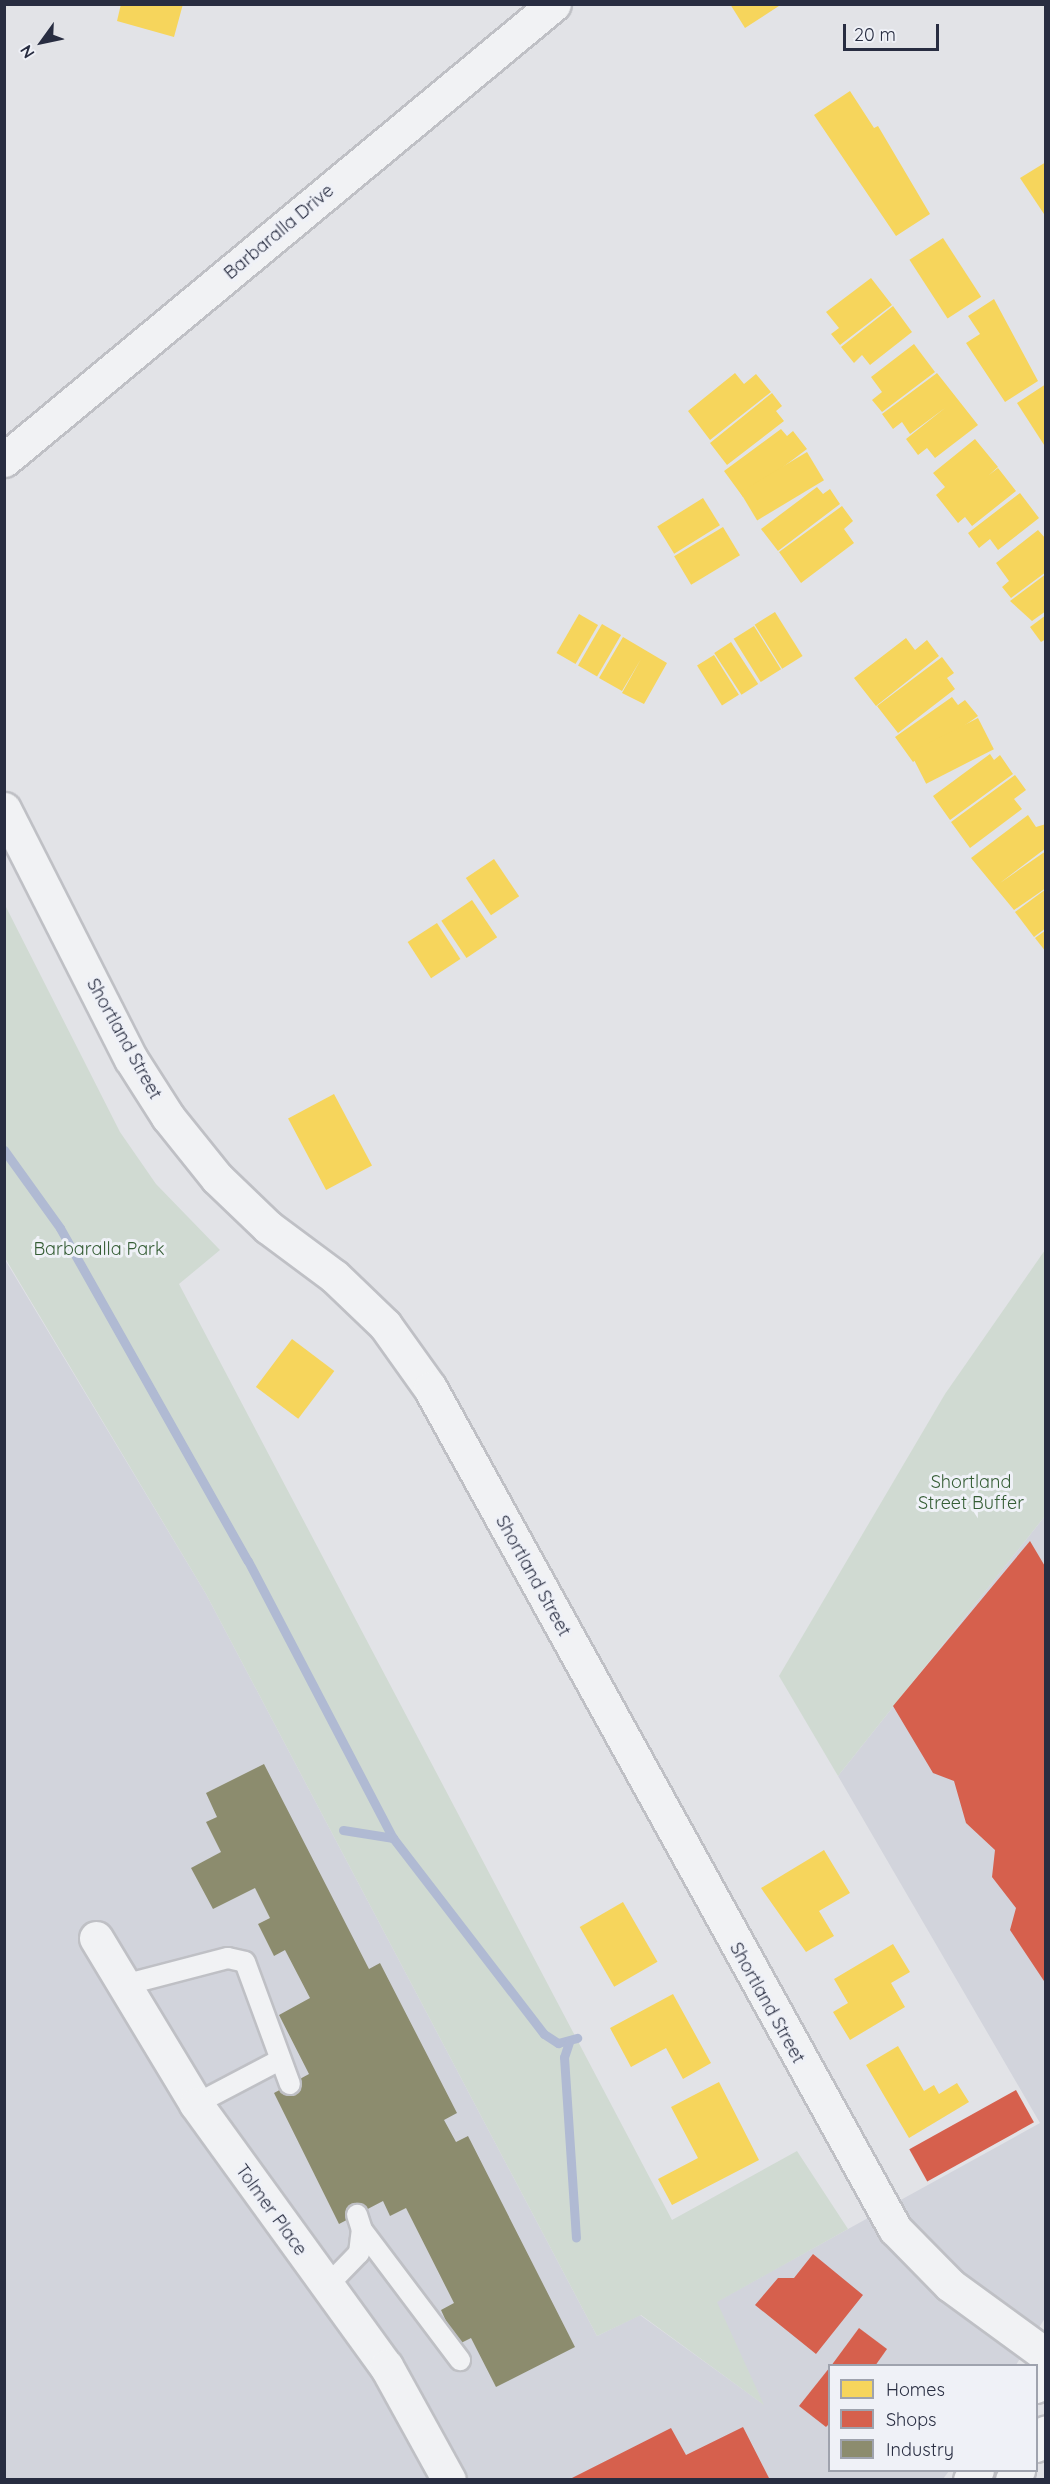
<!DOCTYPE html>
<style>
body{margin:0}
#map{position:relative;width:1050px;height:2484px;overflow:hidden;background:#e2e3e7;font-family:Quicksand,sans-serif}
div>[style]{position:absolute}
.built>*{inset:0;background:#d2d4dc}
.green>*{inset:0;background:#d0dad2}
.homes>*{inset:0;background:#f6d55c;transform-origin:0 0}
.shops>*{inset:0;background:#d6604d;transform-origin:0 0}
.industry>*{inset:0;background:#8c8c6e}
.stream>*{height:9px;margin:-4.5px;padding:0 4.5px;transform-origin:4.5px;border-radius:4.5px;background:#b0bad3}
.roads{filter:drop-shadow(2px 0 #bfc0c5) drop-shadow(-2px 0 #bfc0c5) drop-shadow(0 2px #bfc0c5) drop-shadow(0 -2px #bfc0c5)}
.service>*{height:20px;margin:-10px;padding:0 10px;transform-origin:10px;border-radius:10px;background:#f1f2f4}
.minor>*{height:33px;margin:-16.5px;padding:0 16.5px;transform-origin:16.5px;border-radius:16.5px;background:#f1f2f4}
.tertiary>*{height:33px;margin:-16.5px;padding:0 16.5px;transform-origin:16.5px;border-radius:16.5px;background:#f1f2f4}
span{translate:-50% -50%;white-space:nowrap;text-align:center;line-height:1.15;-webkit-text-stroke:6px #eff1f7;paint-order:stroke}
.street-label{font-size:18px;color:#282d41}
.park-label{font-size:18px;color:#355d35}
.frame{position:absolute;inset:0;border:6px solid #282d41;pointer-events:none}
.legend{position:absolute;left:828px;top:2364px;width:210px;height:108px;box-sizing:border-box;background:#eff1f7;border:2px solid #9fa3ae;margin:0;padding:8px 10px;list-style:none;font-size:18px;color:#282d41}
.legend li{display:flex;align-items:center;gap:12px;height:30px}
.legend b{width:30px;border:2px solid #9fa3ae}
.north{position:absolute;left:12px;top:12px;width:60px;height:60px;-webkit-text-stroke:4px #eff1f7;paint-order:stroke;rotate:237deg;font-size:16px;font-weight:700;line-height:24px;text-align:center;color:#282d41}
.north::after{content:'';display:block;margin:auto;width:21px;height:27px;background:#282d41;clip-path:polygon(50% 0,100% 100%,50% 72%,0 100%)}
.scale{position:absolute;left:843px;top:24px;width:96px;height:27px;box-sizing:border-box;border:3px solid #282d41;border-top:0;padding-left:8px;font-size:18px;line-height:21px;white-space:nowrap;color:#282d41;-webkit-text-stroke:4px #eff1f7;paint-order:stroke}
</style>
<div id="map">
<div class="built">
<div style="clip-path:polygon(4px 1258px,206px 1594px,597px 2336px,640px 2315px,763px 2404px,716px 2302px,1040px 2123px,838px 1776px,1045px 1516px,1045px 2318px,1016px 2365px,830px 2366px,830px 2470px,949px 2471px,943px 2479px,5px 2479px)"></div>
</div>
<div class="green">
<div style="clip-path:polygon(5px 905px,120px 1132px,156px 1184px,220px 1250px,179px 1284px,672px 2220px,797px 2151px,848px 2229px,717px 2302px,764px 2405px,641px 2315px,597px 2336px,206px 1594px,5px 1258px)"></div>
<div style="clip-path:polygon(1045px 1250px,1045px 1516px,838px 1776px,779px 1676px,945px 1394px)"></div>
</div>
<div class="homes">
<div style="clip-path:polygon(121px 4px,183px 4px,174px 37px,117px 21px)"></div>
<div style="clip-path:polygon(730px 4px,782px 4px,745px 28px)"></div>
<div style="clip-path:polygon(850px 91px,874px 128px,878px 126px,930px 214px,896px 236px,814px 115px)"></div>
<div style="clip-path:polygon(1046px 162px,1046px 217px,1020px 178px)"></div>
<div style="left:943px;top:238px;width:70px;height:40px;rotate:57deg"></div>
<div style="clip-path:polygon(871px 278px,892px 305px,840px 345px,831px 334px,839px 328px,826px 312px)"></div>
<div style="clip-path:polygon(994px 299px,1038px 381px,1005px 402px,966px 343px,980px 334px,968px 316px)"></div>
<div style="clip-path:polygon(893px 306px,912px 332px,870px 365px,862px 355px,854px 363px,841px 347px)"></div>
<div style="clip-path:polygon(914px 344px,935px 372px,882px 412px,872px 400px,882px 392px,871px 377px)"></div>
<div style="clip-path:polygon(735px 373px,744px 384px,756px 374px,771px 392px,710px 440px,688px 411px)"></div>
<div style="clip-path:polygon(937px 373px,978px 425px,935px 458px,927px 448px,918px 455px,906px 439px,945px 408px,910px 434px,902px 422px,893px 429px,882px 414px)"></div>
<div style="clip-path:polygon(1046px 384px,1046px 448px,1017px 403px)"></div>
<div style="clip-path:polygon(772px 393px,782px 406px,776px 411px,784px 421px,727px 465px,710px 443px)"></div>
<div style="clip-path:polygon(781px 429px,787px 436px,793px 431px,807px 449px,743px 497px,724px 471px)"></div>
<div style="clip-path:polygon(975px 439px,998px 467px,989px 475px,998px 468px,1016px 491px,972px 526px,965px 517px,958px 523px,936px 495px,945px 487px,933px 473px)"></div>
<div style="left:807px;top:452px;width:33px;height:78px;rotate:59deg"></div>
<div style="clip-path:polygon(817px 487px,823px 494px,830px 489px,840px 504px,778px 551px,761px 529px)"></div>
<div style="clip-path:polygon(1020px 493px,1039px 518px,998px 550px,990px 539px,979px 548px,968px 533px)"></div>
<div style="left:703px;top:498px;width:32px;height:54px;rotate:58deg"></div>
<div style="clip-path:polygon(842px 506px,853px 521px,844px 529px,854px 543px,801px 583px,779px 552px)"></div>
<div style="left:723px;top:527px;width:33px;height:57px;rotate:59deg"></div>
<div style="clip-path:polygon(1038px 530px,1046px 539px,1046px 572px,1011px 598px,1002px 587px,1009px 581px,996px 563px)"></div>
<div style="clip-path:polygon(1046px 574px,1046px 611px,1032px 621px,1010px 601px)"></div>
<div style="left:775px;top:612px;width:52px;height:24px;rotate:58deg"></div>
<div style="left:579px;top:614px;width:22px;height:45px;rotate:30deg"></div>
<div style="clip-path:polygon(1046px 615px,1046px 639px,1041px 642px,1030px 627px)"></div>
<div style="left:602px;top:624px;width:22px;height:48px;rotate:30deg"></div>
<div style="left:754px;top:626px;width:51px;height:24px;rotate:58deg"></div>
<div style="clip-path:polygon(623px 637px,667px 663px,644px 704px,622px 693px,641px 659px,622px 691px,599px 678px)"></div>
<div style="clip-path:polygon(906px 638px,915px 650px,927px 640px,939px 656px,876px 706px,854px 678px)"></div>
<div style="left:731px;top:642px;width:50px;height:20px;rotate:57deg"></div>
<div style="left:714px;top:655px;width:47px;height:20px;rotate:58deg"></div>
<div style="clip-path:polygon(942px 657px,954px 673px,947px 678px,955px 689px,898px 733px,877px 706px)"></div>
<div style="clip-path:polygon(952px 697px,958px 705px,965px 700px,978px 716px,913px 762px,895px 737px)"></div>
<div style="left:978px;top:718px;width:35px;height:76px;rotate:63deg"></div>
<div style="clip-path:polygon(990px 754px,994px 760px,1000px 755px,1013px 774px,950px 820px,933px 796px)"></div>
<div style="clip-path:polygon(1015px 775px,1026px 790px,1014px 799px,1022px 809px,970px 848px,951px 822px)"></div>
<div style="clip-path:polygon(1028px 815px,1036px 827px,1046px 824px,1046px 848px,1000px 883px,1046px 851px,1046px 888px,1014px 910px,971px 858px)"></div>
<div style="left:494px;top:859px;width:45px;height:34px;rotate:56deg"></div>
<div style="clip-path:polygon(1046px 889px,1046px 928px,1034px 937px,1015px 912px)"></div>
<div style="left:472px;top:900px;width:45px;height:37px;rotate:56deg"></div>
<div style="left:437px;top:923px;width:43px;height:35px;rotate:57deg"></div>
<div style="clip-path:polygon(1046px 930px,1046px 952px,1035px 938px)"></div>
<div style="left:334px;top:1094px;width:81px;height:52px;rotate:62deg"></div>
<div style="left:292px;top:1339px;width:53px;height:60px;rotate:37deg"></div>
<div style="clip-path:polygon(824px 1850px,850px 1893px,819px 1911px,834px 1936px,806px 1952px,761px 1888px)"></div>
<div style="left:623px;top:1902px;width:69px;height:50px;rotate:60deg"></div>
<div style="clip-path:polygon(893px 1944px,910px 1972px,891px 1983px,905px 2007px,850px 2040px,833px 2012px,848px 2003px,834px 1979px)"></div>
<div style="clip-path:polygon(673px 1994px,711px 2063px,683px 2079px,666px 2048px,631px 2067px,610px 2028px)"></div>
<div style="clip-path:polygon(898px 2046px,924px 2091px,934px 2085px,939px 2094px,957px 2083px,969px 2102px,909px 2138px,866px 2065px)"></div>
<div style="clip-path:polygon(719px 2082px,759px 2160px,672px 2205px,658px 2179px,698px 2158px,671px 2107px)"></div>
</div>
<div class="shops">
<div style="clip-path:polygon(1030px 1541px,1046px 1568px,1046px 1984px,1010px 1930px,1016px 1908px,992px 1877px,995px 1850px,966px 1823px,954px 1781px,933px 1773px,893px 1706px)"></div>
<div style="left:1016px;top:2090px;width:37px;height:122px;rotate:61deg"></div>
<div style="clip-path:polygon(813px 2254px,863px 2295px,816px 2354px,755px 2305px,778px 2278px,794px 2278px)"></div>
<div style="clip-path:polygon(859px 2328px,887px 2349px,875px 2366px,831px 2366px)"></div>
<div style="clip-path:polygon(830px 2367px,830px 2423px,826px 2427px,799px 2406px)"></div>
<div style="clip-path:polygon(743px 2427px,770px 2480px,568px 2480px,671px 2428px,686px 2455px)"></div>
</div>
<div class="industry">
<div style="clip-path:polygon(264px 1764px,369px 1969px,380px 1963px,457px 2113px,444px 2120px,456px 2142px,468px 2136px,575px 2347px,496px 2387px,471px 2338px,457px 2345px,441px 2310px,454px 2303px,406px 2208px,390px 2216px,383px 2201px,339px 2224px,274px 2093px,309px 2074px,279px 2015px,310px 1998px,285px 1950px,274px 1956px,258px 1924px,270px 1918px,255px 1888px,213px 1909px,191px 1868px,221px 1852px,206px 1822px,217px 1817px,206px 1793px)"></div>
</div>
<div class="stream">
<div style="left:4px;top:1150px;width:96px;rotate:54.3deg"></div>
<div style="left:60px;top:1228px;width:382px;rotate:60.6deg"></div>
<div style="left:248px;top:1561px;width:313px;rotate:62.4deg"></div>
<div style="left:393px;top:1838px;width:247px;rotate:52.4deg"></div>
<div style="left:544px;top:2034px;width:17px;rotate:33deg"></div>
<div style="left:558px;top:2043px;width:20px;rotate:-15deg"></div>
<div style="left:343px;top:1830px;width:51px;rotate:9.1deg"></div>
<div style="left:569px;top:2042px;width:16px;rotate:108deg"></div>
<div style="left:564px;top:2057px;width:181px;rotate:86.2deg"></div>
</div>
<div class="roads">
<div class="service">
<div style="left:124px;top:1985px;width:107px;rotate:-14.6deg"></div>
<div style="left:228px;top:1958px;width:17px;rotate:13deg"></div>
<div style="left:245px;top:1962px;width:130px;rotate:69.8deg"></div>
<div style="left:196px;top:2104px;width:93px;rotate:-27.7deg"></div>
<div style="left:362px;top:2230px;width:163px;rotate:53deg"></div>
<div style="left:327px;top:2286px;width:46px;rotate:-45.9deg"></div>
<div style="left:359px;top:2253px;width:23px;rotate:-83deg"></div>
<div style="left:362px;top:2230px;width:16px;rotate:-108deg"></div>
</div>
<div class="minor">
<div style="left:4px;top:809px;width:280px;rotate:63.1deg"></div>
<div style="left:131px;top:1059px;width:69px;rotate:57.5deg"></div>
<div style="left:168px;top:1117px;width:78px;rotate:51.2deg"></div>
<div style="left:217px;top:1178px;width:71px;rotate:43.9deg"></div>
<div style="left:268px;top:1227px;width:82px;rotate:36.6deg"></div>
<div style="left:334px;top:1276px;width:71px;rotate:43.9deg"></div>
<div style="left:385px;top:1325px;width:77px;rotate:54.5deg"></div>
<div style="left:430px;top:1388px;width:961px;rotate:61.06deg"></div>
<div style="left:895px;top:2229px;width:78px;rotate:45.5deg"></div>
<div style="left:950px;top:2285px;width:119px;rotate:36.1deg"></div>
<div style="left:96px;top:1938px;width:194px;rotate:58.9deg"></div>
<div style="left:196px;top:2104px;width:324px;rotate:54.1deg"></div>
<div style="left:386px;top:2366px;width:130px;rotate:61.1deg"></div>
</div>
<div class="tertiary">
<div style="left:4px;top:460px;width:714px;rotate:-39.66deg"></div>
<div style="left:1036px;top:2386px;width:16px;rotate:-52deg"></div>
<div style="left:1036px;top:2445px;width:16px;rotate:-52deg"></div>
<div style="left:970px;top:2480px;width:12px;rotate:-55deg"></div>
<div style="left:1012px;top:2480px;width:12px;rotate:-59deg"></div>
</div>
</div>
<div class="street-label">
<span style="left:279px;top:232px;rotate:-40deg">Barbaralla Drive</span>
<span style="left:124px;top:1039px;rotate:61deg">Shortland Street</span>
<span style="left:533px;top:1576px;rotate:61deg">Shortland Street</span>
<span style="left:767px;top:2003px;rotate:61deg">Shortland Street</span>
<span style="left:271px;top:2210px;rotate:54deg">Tolmer Place</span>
</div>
<div class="park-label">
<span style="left:99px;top:1249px">Barbaralla Park</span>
<span style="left:971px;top:1493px">Shortland<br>Street Buffer</span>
</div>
<div class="frame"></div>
<ul class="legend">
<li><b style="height:16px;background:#f6d55c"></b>Homes</li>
<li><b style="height:16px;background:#d6604d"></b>Shops</li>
<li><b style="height:16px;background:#8c8c6e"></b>Industry</li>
</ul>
<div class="north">N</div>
<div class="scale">20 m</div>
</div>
